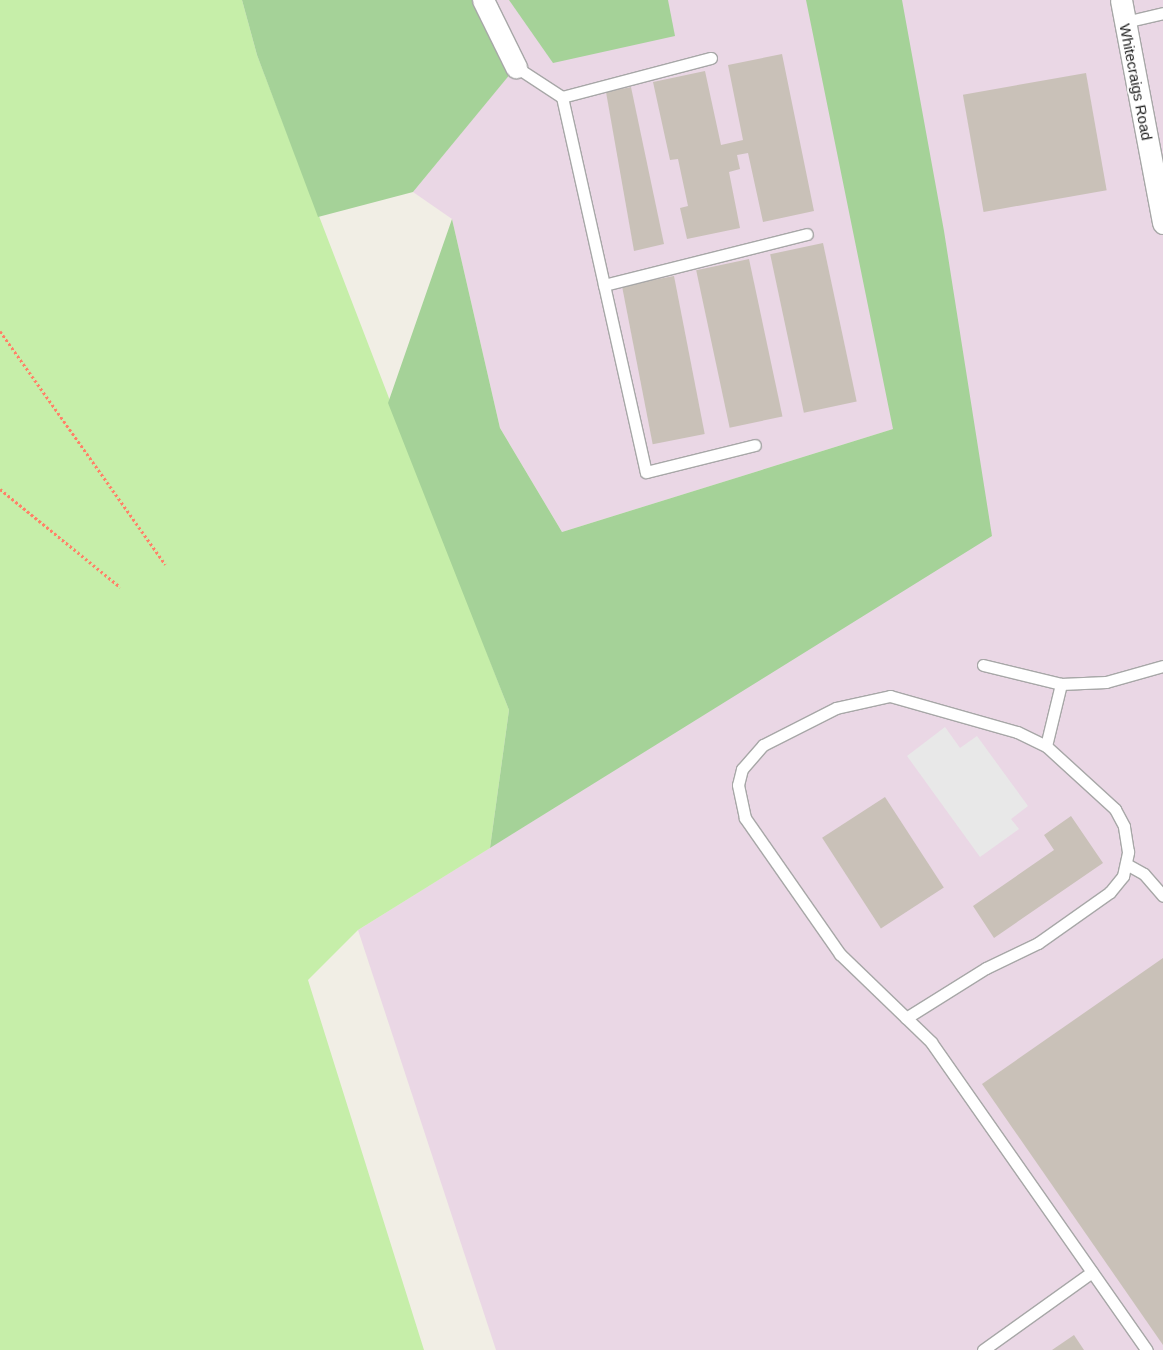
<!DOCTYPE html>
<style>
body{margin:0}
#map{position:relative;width:1163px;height:1350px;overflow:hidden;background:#f1eee5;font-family:Helvetica,sans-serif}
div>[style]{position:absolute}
.industrial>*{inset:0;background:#ead7e5}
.grass>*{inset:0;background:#c6eea9}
.forest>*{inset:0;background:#a5d298}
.parking>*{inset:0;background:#e8e8e8}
.building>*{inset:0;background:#c9c1b8;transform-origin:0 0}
.path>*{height:3px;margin-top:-1.5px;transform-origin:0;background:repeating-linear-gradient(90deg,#ff8168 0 2.5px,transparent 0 5px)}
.roads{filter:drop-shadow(1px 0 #a7a7a7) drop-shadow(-1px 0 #a7a7a7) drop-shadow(0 1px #a7a7a7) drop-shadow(0 -1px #a7a7a7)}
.service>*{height:11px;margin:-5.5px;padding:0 5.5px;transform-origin:5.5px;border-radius:5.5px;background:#fff}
.minor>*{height:21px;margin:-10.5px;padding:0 10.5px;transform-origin:10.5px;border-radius:10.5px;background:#fff}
span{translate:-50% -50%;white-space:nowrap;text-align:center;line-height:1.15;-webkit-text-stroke:4px #fff;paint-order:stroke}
.street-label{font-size:15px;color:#202020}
</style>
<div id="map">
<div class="industrial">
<div style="clip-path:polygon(483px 0,1163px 0,1163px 1350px,496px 1350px,358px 930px,992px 535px,893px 429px,562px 532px,500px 428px,452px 219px,413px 192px,515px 67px)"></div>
</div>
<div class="grass">
<div style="clip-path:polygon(0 0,242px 0,257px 55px,509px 710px,490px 848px,358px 930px,308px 980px,424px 1350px,0 1350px)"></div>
</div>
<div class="forest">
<div style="clip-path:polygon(242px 0,483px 0,516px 67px,413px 192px,318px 217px,257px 55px)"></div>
<div style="clip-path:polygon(509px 0,668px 0,675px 36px,553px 63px)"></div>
<div style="clip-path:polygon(806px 0,902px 0,944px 231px,992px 536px,490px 848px,509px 710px,388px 403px,452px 219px,500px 428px,562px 532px,893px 429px)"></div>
</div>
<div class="parking">
<div style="clip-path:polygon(945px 727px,960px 748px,977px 736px,1028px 806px,1011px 819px,1019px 829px,980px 857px,907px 756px)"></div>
</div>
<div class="building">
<div style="clip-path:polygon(782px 54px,814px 211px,763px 222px,748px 153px,737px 155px,740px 169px,729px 172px,740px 228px,687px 239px,680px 208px,688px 206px,678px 159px,670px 160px,653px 82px,705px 71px,721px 145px,743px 140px,728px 65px)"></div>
<div style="left:1086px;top:73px;width:119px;height:125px;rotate:80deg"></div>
<div style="clip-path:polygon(631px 87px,664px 244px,634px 251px,606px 92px)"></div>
<div style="left:823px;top:243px;width:162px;height:54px;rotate:78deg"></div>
<div style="left:749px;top:259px;width:161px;height:54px;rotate:78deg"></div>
<div style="left:674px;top:276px;width:161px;height:53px;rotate:79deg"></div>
<div style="left:885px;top:797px;width:108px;height:75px;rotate:57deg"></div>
<div style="clip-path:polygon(1071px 816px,1103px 863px,994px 938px,973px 906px,1054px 850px,1044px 835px)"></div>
<div style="clip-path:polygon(1163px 958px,1163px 1345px,982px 1084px)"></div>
<div style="clip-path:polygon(1074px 1335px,1084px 1350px,1052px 1350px)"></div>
</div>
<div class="path">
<div style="left:0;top:331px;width:286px;rotate:54.7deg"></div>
<div style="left:0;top:489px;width:155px;rotate:39.2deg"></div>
</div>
<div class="roads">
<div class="service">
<div style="left:1125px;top:22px;width:39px;rotate:-13deg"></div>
<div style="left:516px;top:67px;width:55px;rotate:33.1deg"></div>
<div style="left:562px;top:97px;width:154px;rotate:-14.7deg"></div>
<div style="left:562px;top:97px;width:384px;rotate:77.4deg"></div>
<div style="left:646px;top:472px;width:112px;rotate:-13.9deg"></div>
<div style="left:604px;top:285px;width:209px;rotate:-14.1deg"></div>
<div style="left:983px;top:665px;width:80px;rotate:13.7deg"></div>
<div style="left:1061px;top:684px;width:45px;rotate:-2.5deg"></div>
<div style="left:1106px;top:682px;width:59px;rotate:-15.7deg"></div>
<div style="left:1046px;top:746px;width:64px;rotate:-76.4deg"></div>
<div style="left:1128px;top:865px;width:18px;rotate:29deg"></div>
<div style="left:1144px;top:874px;width:29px;rotate:49deg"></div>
<div style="left:906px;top:1018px;width:94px;rotate:-32deg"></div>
<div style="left:986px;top:968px;width:58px;rotate:-25.7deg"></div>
<div style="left:1038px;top:943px;width:88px;rotate:-35.3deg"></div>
<div style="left:1110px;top:892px;width:21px;rotate:-51deg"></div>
<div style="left:1123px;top:876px;width:25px;rotate:-78deg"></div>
<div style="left:1128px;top:852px;width:26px;rotate:-99deg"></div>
<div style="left:1124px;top:826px;width:19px;rotate:-118deg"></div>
<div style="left:1115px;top:809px;width:93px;rotate:-137.6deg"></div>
<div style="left:1046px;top:746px;width:32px;rotate:-154deg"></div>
<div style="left:1017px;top:732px;width:132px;rotate:-164.2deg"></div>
<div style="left:890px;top:696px;width:55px;rotate:167.5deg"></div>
<div style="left:836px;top:708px;width:82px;rotate:153.1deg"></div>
<div style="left:763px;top:745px;width:32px;rotate:131deg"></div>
<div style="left:742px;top:769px;width:16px;rotate:104deg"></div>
<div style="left:738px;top:785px;width:34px;rotate:78deg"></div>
<div style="left:745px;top:818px;width:166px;rotate:55.1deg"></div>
<div style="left:840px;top:954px;width:127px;rotate:44deg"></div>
<div style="left:931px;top:1042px;width:376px;rotate:55deg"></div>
<div style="left:983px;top:1350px;width:134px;rotate:-35.6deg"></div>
</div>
<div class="minor">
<div style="left:483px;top:0;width:75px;rotate:63.8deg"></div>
<div style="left:1121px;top:0;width:227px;rotate:79.3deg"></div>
</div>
</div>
<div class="street-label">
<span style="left:1136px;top:82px;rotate:79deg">Whitecraigs Road</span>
</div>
</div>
